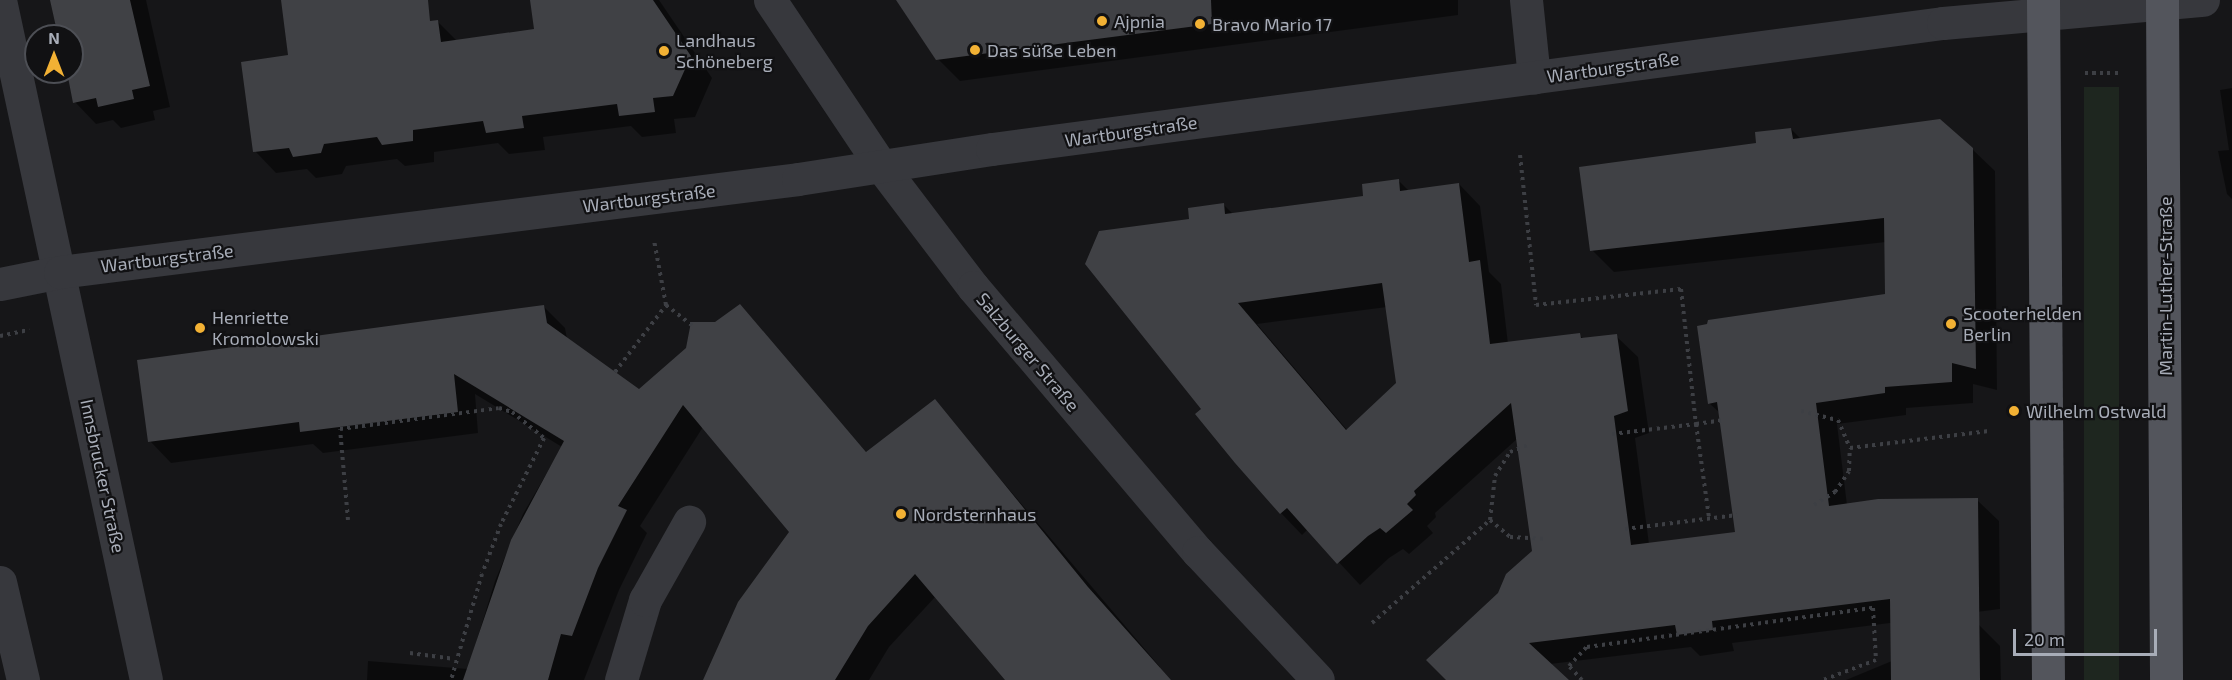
<!DOCTYPE html>
<meta charset="utf-8">
<style>
body{margin:0}
#map{position:relative;width:2232px;height:680px;overflow:hidden;background:#161618;font-family:"Exo 2",sans-serif}
div>[style]{position:absolute}
.green>*{inset:0;background:#1e261f;transform-origin:0 0}
.shadow>*{inset:0;background:#0007}
.building>*{inset:0;background:#404145}
.path>*{height:4px;margin-top:-2px;transform-origin:0;background:repeating-linear-gradient(90deg,#3d3f44 0 3px,transparent 0 7.5px)}
.minor>*{height:33px;margin:-16.5px;padding:0 16.5px;transform-origin:16.5px;border-radius:16.5px;background:#37383d}
.primary>*{height:33px;margin:-16.5px;padding:0 16.5px;transform-origin:16.5px;border-radius:16.5px;background:#53555c}
.dots>*{width:16px;height:16px;translate:-50% -50%;box-sizing:border-box;border:3px solid #111113;border-radius:50%}
span{translate:-50% -50%;white-space:nowrap;text-align:center;line-height:1.15;-webkit-text-stroke:4.5px #111113;paint-order:stroke}
.poi-label{font-size:18px;color:#a8adb8}
.left{translate:0 -50%;text-align:left}
.street-label{font-size:18px;color:#a8adb8}
.north{position:absolute;left:24px;top:24px;width:60px;height:60px;box-sizing:border-box;background:#111113;border:2px solid #4d4f55;border-radius:50%;rotate:0deg;font-size:16px;font-weight:700;line-height:24px;text-align:center;color:#a8adb8}
.north::after{content:'';display:block;margin:auto;width:21px;height:27px;background:#f2b134;clip-path:polygon(50% 0,100% 100%,50% 72%,0 100%)}
.scale{position:absolute;left:2013px;top:629px;width:144px;height:27px;box-sizing:border-box;border:3px solid #a8adb8;border-top:0;padding-left:8px;font-size:18px;line-height:21px;white-space:nowrap;color:#a8adb8;-webkit-text-stroke:4px #111113;paint-order:stroke}
</style>
<div id="map">
<div class="green">
<div style="left:2119px;top:87px;width:593px;height:35px;rotate:90deg"></div>
</div>
<div class="shadow">
<div style="clip-path:polygon(52px 0,146px 0,170px 107px,153px 111px,155px 120px,121px 128px,113px 120px,96px 124px,75px 102px,68px 72px,72px 72px,72px 36px,60px 36px)"></div>
<div style="clip-path:polygon(283px 0,390px 0,340px 35px,438px 22px,457px 41px,536px 30px,535px 0,659px 0,712px 78px,695px 117px,674px 119px,676px 133px,642px 137px,631px 126px,543px 137px,545px 150px,509px 154px,498px 143px,434px 152px,434px 162px,405px 166px,397px 159px,346px 166px,342px 174px,316px 178px,307px 169px,276px 173px,255px 151px,289px 56px)"></div>
<div style="clip-path:polygon(898px 0,1458px 0,1458px 15px,960px 81px,938px 59px)"></div>
<div style="clip-path:polygon(2232px 88px,2232px 199px,2227px 194px,2218px 151px,2229px 150px,2220px 90px)"></div>
<div style="clip-path:polygon(evenodd,1791px 129px,1801px 139px,1972px 149px,1995px 171px,1997px 390px,1973px 384px,1973px 403px,1906px 408px,1906px 415px,1837px 424px,1847px 505px,1977px 500px,1999px 521px,2000px 609px,1732px 643px,1734px 651px,1700px 656px,1691px 647px,1550px 664px,1567px 680px,1448px 680px,1500px 594px,1533px 552px,1517px 439px,1435px 513px,1436px 517px,1427px 526px,1433px 533px,1409px 554px,1403px 549px,1389px 558px,1360px 585px,1308px 529px,1302px 535px,1281px 513px,1203px 409px,1191px 220px,1223px 204px,1233px 214px,1365px 197px,1398px 180px,1409px 191px,1459px 184px,1480px 206px,1489px 272px,1501px 284px,1508px 344px,1579px 335px,1584px 339px,1616px 336px,1638px 357px,1649px 433px,1635px 438px,1649px 544px,1736px 533px,1721px 414px,1709px 403px,1887px 295px,1886px 242px,1614px 272px,1592px 250px,1758px 144px,1791px 129px,1387px 307px,1397px 384px,1348px 431px,1257px 324px,1387px 307px)"></div>
<div style="clip-path:polygon(739px 306px,867px 453px,934px 401px,1160px 667px,1154px 680px,1007px 680px,936px 596px,889px 647px,869px 680px,704px 680px,739px 603px,791px 532px,703px 427px,640px 526px,647px 533px,619px 590px,584px 680px,367px 680px,368px 661px,468px 669px,495px 581px,523px 514px,562px 447px,475px 394px,478px 433px,323px 453px,313px 444px,171px 463px,150px 441px,544px 307px,565px 328px,567px 339px,639px 391px)"></div>
<div style="clip-path:polygon(1979px 625px,2000px 646px,2001px 680px,1846px 680px)"></div>
</div>
<div class="building">
<div style="clip-path:polygon(50px 0,130px 0,150px 86px,132px 90px,134px 99px,98px 107px,96px 98px,73px 103px,67px 72px,72px 72px,72px 36px,58px 36px)"></div>
<div style="clip-path:polygon(281px 0,428px 0,430px 21px,438px 20px,441px 42px,534px 29px,530px 0,653px 0,691px 56px,673px 96px,653px 98px,655px 112px,619px 116px,617px 104px,522px 116px,524px 128px,486px 133px,483px 121px,413px 130px,413px 141px,382px 145px,377px 137px,324px 144px,321px 153px,293px 157px,289px 148px,253px 152px,241px 62px,288px 55px)"></div>
<div style="clip-path:polygon(896px 0,1211px 0,1212px 24px,936px 60px)"></div>
<div style="clip-path:polygon(evenodd,1940px 119px,1973px 148px,1976px 369px,1952px 363px,1952px 382px,1885px 387px,1885px 393px,1816px 403px,1829px 506px,1878px 499px,1978px 498px,1980px 680px,1891px 680px,1890px 599px,1712px 621px,1713px 630px,1677px 635px,1675px 625px,1529px 643px,1569px 680px,1446px 680px,1426px 660px,1498px 593px,1506px 574px,1532px 551px,1511px 403px,1414px 491px,1416px 495px,1407px 504px,1413px 510px,1386px 533px,1380px 528px,1368px 536px,1337px 564px,1287px 508px,1280px 514px,1235px 463px,1195px 414px,1201px 409px,1085px 264px,1099px 231px,1189px 219px,1188px 208px,1224px 203px,1225px 214px,1363px 196px,1362px 184px,1399px 179px,1400px 191px,1459px 183px,1469px 262px,1480px 260px,1490px 344px,1580px 333px,1581px 338px,1617px 334px,1628px 411px,1614px 416px,1631px 545px,1735px 532px,1717px 402px,1708px 404px,1697px 326px,1707px 324px,1708px 320px,1885px 294px,1884px 218px,1590px 251px,1579px 167px,1756px 143px,1755px 132px,1791px 128px,1793px 139px,1940px 119px,1382px 283px,1396px 383px,1346px 430px,1238px 303px,1382px 283px)"></div>
<div style="clip-path:polygon(740px 304px,866px 452px,935px 399px,1088px 587px,1171px 680px,1005px 680px,915px 574px,868px 626px,835px 680px,703px 680px,738px 602px,789px 532px,683px 405px,618px 506px,627px 510px,598px 568px,572px 636px,561px 634px,548px 680px,463px 680px,511px 540px,564px 441px,454px 374px,458px 412px,300px 432px,299px 422px,148px 442px,137px 360px,544px 305px,547px 323px,639px 389px,686px 348px,691px 322px,715px 322px)"></div>
</div>
<div class="path">
<div style="left:2085px;top:73px;width:34px"></div>
<div style="left:1520px;top:155px;width:151px;rotate:83.9deg"></div>
<div style="left:1536px;top:305px;width:146px;rotate:-6.3deg"></div>
<div style="left:1681px;top:289px;width:136px;rotate:83.7deg"></div>
<div style="left:1696px;top:424px;width:28px;rotate:-8deg"></div>
<div style="left:666px;top:305px;width:34px;rotate:38deg"></div>
<div style="left:0;top:336px;width:30px;rotate:-12deg"></div>
<div style="left:615px;top:372px;width:84px;rotate:-52.7deg"></div>
<div style="left:666px;top:305px;width:66px;rotate:-100.5deg"></div>
<div style="left:1801px;top:411px;width:38px;rotate:14deg"></div>
<div style="left:1838px;top:420px;width:30px;rotate:67deg"></div>
<div style="left:1850px;top:448px;width:140px;rotate:-7deg"></div>
<div style="left:1612px;top:434px;width:85px;rotate:-6.8deg"></div>
<div style="left:1696px;top:424px;width:95px;rotate:82.1deg"></div>
<div style="left:1814px;top:505px;width:25px;rotate:-32deg"></div>
<div style="left:1835px;top:492px;width:25px;rotate:-56deg"></div>
<div style="left:1849px;top:471px;width:23px;rotate:-88deg"></div>
<div style="left:348px;top:520px;width:91px;rotate:-95deg"></div>
<div style="left:340px;top:429px;width:160px;rotate:-7.5deg"></div>
<div style="left:499px;top:408px;width:14px;rotate:17deg"></div>
<div style="left:512px;top:412px;width:41px;rotate:39.1deg"></div>
<div style="left:544px;top:438px;width:96px;rotate:116.6deg"></div>
<div style="left:501px;top:524px;width:53px;rotate:110.8deg"></div>
<div style="left:482px;top:574px;width:110px;rotate:106.3deg"></div>
<div style="left:1490px;top:520px;width:26px;rotate:40deg"></div>
<div style="left:1510px;top:537px;width:34px;rotate:3deg"></div>
<div style="left:1625px;top:529px;width:113px;rotate:-7.1deg"></div>
<div style="left:1372px;top:623px;width:157px;rotate:-41.1deg"></div>
<div style="left:1490px;top:520px;width:44px;rotate:-83.5deg"></div>
<div style="left:1495px;top:476px;width:28px;rotate:-58deg"></div>
<div style="left:1510px;top:452px;width:22px;rotate:-21deg"></div>
<div style="left:410px;top:653px;width:45px;rotate:7.6deg"></div>
<div style="left:1582px;top:680px;width:19px;rotate:-133deg"></div>
<div style="left:1569px;top:666px;width:26px;rotate:-47deg"></div>
<div style="left:1587px;top:647px;width:289px;rotate:-7.8deg"></div>
<div style="left:1873px;top:608px;width:52px;rotate:86.7deg"></div>
<div style="left:1876px;top:660px;width:57px;rotate:159.3deg"></div>
</div>
<div class="minor">
<div style="left:0;top:0;width:695px;rotate:77.88deg"></div>
<div style="left:770px;top:0;width:200px;rotate:56.2deg"></div>
<div style="left:881px;top:166px;width:152px;rotate:52.8deg"></div>
<div style="left:973px;top:287px;width:348px;rotate:49.7deg"></div>
<div style="left:1198px;top:552px;width:175px;rotate:46.8deg"></div>
<div style="left:1526px;top:0;width:78px;rotate:84.1deg"></div>
<div style="left:0;top:284px;width:61px;rotate:-11.3deg"></div>
<div style="left:60px;top:272px;width:744px;rotate:-7.18deg"></div>
<div style="left:798px;top:179px;width:196px;rotate:-8.8deg"></div>
<div style="left:992px;top:149px;width:959px;rotate:-7.55deg"></div>
<div style="left:1943px;top:23px;width:261px;rotate:-5.1deg"></div>
<div style="left:0;top:582px;width:101px;rotate:76.8deg"></div>
<div style="left:621px;top:680px;width:84px;rotate:-73.3deg"></div>
<div style="left:645px;top:600px;width:90px;rotate:-60.6deg"></div>
</div>
<div class="primary">
<div style="left:2043px;top:0;width:680px;rotate:89.58deg"></div>
<div style="left:2162px;top:0;width:680px;rotate:89.66deg"></div>
</div>
<div class="dots">
<div style="left:1102px;top:21px;background:#f2b134"></div>
<div style="left:1200px;top:24px;background:#f2b134"></div>
<div style="left:975px;top:50px;background:#f2b134"></div>
<div style="left:664px;top:51px;background:#f2b134"></div>
<div style="left:1951px;top:324px;background:#f2b134"></div>
<div style="left:200px;top:328px;background:#f2b134"></div>
<div style="left:2014px;top:411px;background:#f2b134"></div>
<div style="left:901px;top:514px;background:#f2b134"></div>
</div>
<div class="poi-label">
<span class="left" style="left:1114px;top:21px">Ajpnia</span>
<span class="left" style="left:1212px;top:24px">Bravo Mario 17</span>
<span class="left" style="left:676px;top:51px">Landhaus<br>Schöneberg</span>
<span class="left" style="left:987px;top:50px">Das süße Leben</span>
<span class="left" style="left:1963px;top:324px">Scooterhelden<br>Berlin</span>
<span class="left" style="left:212px;top:328px">Henriette<br>Kromolowski</span>
<span class="left" style="left:2026px;top:411px">Wilhelm Ostwald</span>
<span class="left" style="left:913px;top:514px">Nordsternhaus</span>
</div>
<div class="street-label">
<span style="left:1613px;top:67px;rotate:-8deg">Wartburgstraße</span>
<span style="left:1131px;top:131px;rotate:-8deg">Wartburgstraße</span>
<span style="left:649px;top:198px;rotate:-7deg">Wartburgstraße</span>
<span style="left:167px;top:258px;rotate:-7deg">Wartburgstraße</span>
<span style="left:2165px;top:286px;rotate:-90deg">Martin-Luther-Straße</span>
<span style="left:1028px;top:352px;rotate:50deg">Salzburger Straße</span>
<span style="left:103px;top:476px;rotate:78deg">Innsbrucker Straße</span>
</div>
<div class="north">N</div>
<div class="scale">20 m</div>
</div>
